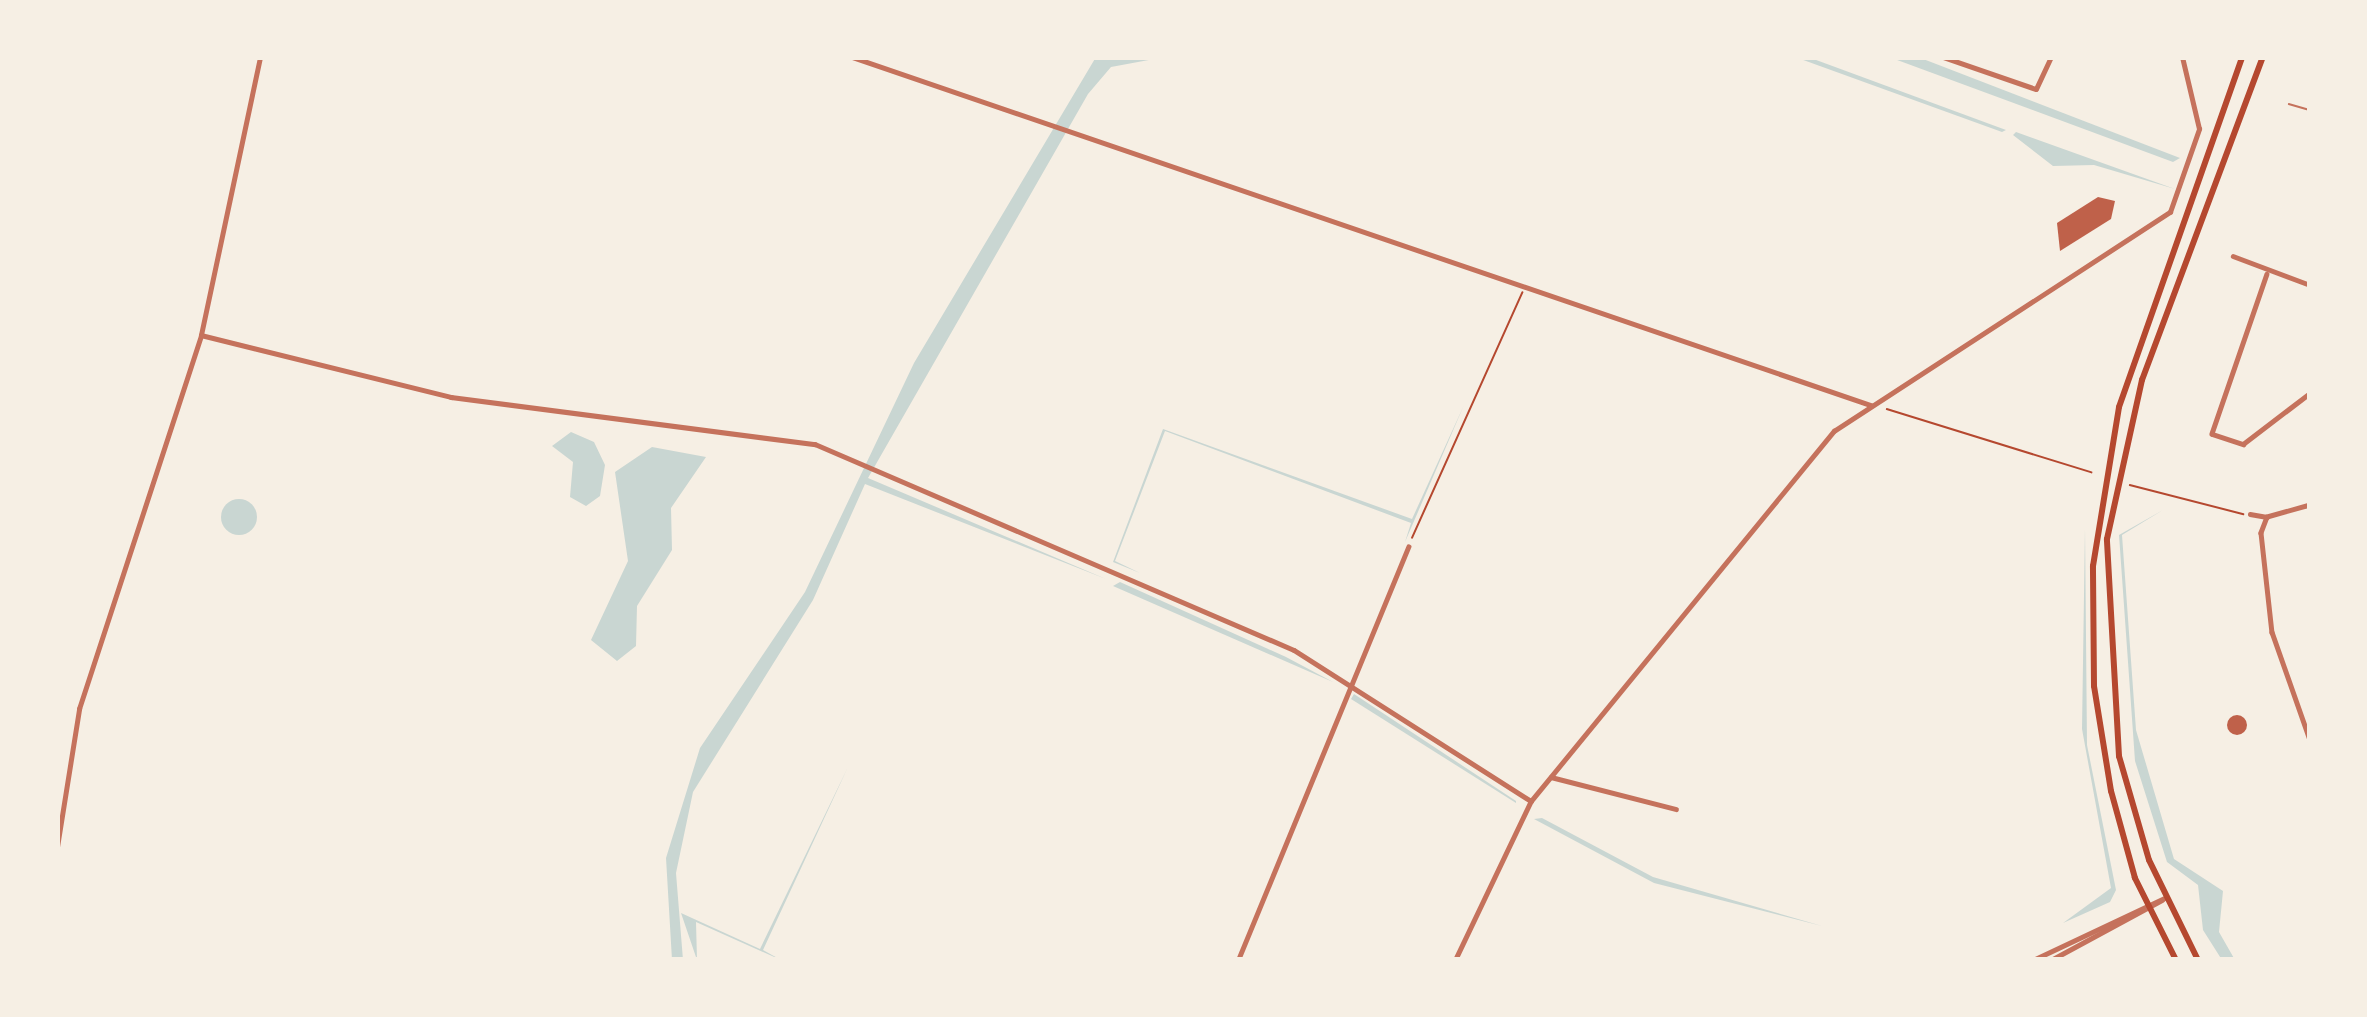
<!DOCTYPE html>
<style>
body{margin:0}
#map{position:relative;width:2367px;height:1017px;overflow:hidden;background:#f6efe4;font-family:Lato,sans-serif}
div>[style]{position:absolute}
.water>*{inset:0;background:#c9d6d2}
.round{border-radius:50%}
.building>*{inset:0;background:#bf614a}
.path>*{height:1.5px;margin:-0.75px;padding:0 0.75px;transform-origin:0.75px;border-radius:0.75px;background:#b5482f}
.service>*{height:1.5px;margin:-0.75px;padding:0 0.75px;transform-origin:0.75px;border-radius:0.75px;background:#c5725c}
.minor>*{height:4.5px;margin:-2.25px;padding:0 2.25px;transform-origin:2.25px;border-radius:2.25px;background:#c5725c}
.tertiary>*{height:4.5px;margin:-2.25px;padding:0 2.25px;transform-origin:2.25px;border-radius:2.25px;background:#c5725c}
.primary>*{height:6px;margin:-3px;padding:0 3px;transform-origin:3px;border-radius:3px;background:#b5482f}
span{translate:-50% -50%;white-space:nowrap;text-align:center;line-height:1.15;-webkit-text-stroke:10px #f6efe4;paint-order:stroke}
.frame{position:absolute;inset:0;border:60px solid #f6efe4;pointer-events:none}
</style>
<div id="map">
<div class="water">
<div style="clip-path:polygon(1096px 57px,1165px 57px,1111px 67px,1088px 94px,868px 478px,1106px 579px,865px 484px,813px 600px,693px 792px,676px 873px,683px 960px,672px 960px,666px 858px,700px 748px,805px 592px,914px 363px)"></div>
<div style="clip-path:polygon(1795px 57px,1808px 57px,2006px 130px,2002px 132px)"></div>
<div style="clip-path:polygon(1889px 57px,1918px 57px,2180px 158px,2173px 162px)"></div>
<div style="clip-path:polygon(2013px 135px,2016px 132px,2175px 189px,2094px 165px,2053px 166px)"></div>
<div style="clip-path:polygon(1464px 405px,1405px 542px,1411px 523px,1165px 431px,1115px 561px,1140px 573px,1113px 562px,1163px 429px,1412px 519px)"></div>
<div style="clip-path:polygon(571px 432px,594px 442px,605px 465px,600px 496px,586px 506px,570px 497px,573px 462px,552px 446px)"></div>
<div style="clip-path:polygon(652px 447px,706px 457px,671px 508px,672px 550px,637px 606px,636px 646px,617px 661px,591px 640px,628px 561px,615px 472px)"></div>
<div class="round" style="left:221px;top:499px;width:36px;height:36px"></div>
<div style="clip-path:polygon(2163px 510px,2122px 535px,2136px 730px,2174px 859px,2223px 891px,2219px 932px,2235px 960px,2222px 960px,2203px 930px,2198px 885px,2167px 862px,2135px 761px,2119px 535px)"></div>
<div style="clip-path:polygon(2085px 528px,2087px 745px,2116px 890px,2110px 902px,2063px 923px,2111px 888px,2082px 729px)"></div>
<div style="clip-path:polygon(1120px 582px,1286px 657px,1333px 682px,1113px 586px)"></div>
<div style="clip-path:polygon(1354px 694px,1516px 801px,1516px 803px,1351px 699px)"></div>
<div style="clip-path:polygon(848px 767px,763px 950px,781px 960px,696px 922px,697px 960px,681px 913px,760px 949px)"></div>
<div style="clip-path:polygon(1534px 819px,1542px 818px,1653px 877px,1822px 926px,1654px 883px)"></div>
</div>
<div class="building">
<div style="clip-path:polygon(2098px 197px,2115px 201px,2111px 219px,2060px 251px,2057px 223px)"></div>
<div class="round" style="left:2227px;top:715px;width:20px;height:20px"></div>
</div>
<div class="path">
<div style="left:1887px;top:409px;width:214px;rotate:17.2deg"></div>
<div style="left:2130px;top:485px;width:117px;rotate:14.4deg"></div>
<div style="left:1412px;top:538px;width:269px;rotate:-65.8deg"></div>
</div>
<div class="service">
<div style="left:2289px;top:104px;width:22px;rotate:16deg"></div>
</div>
<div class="minor">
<div style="left:852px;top:57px;width:1077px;rotate:18.86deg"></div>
<div style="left:1943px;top:57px;width:98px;rotate:19deg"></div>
<div style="left:2036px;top:89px;width:35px;rotate:-65deg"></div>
<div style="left:2310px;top:155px;width:35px;rotate:90deg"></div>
<div style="left:2233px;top:256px;width:82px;rotate:20.6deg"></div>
<div style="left:2267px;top:274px;width:169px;rotate:109deg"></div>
<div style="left:2212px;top:434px;width:33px;rotate:18deg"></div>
<div style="left:2243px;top:444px;width:84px;rotate:-37.3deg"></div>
<div style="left:201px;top:335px;width:258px;rotate:13.9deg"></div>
<div style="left:451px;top:397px;width:367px;rotate:7.4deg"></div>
<div style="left:815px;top:444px;width:521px;rotate:23.27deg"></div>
<div style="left:1294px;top:650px;width:281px;rotate:32.5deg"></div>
<div style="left:2310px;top:505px;width:45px;rotate:164.4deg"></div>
<div style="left:2267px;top:517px;width:17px;rotate:111deg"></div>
<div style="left:2261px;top:533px;width:100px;rotate:83.7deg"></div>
<div style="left:2272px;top:632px;width:114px;rotate:70.6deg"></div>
<div style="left:2250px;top:514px;width:17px;rotate:10deg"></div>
<div style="left:1551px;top:777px;width:129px;rotate:14.4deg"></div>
<div style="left:57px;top:847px;width:140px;rotate:-80.9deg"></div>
<div style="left:79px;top:709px;width:393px;rotate:-71.9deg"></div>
<div style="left:201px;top:335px;width:284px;rotate:-78deg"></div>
<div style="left:1238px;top:960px;width:447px;rotate:-67.6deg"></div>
<div style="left:1455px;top:960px;width:176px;rotate:-64.5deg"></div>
<div style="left:1531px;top:801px;width:478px;rotate:-50.7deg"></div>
<div style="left:1834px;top:431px;width:401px;rotate:-33.1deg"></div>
<div style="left:2170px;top:212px;width:88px;rotate:-70.7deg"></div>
<div style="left:2199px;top:129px;width:74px;rotate:-103.3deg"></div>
</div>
<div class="tertiary">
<div style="left:2033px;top:960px;width:146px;rotate:-25.2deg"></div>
<div style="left:2051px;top:960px;width:126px;rotate:-28.4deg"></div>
</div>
<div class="primary">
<div style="left:2176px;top:960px;width:92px;rotate:-116.6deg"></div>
<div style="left:2135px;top:878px;width:90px;rotate:-105.4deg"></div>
<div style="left:2111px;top:791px;width:106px;rotate:-99.2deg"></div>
<div style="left:2094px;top:686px;width:120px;rotate:-90.5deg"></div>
<div style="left:2093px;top:566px;width:161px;rotate:-80.7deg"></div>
<div style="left:2119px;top:407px;width:371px;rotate:-70.6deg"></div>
<div style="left:2198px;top:960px;width:111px;rotate:-116.1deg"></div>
<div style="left:2149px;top:860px;width:108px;rotate:-106.1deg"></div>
<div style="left:2119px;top:756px;width:217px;rotate:-93.2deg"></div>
<div style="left:2107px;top:539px;width:163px;rotate:-77.6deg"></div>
<div style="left:2142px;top:380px;width:345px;rotate:-69.5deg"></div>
</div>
<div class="frame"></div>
</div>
